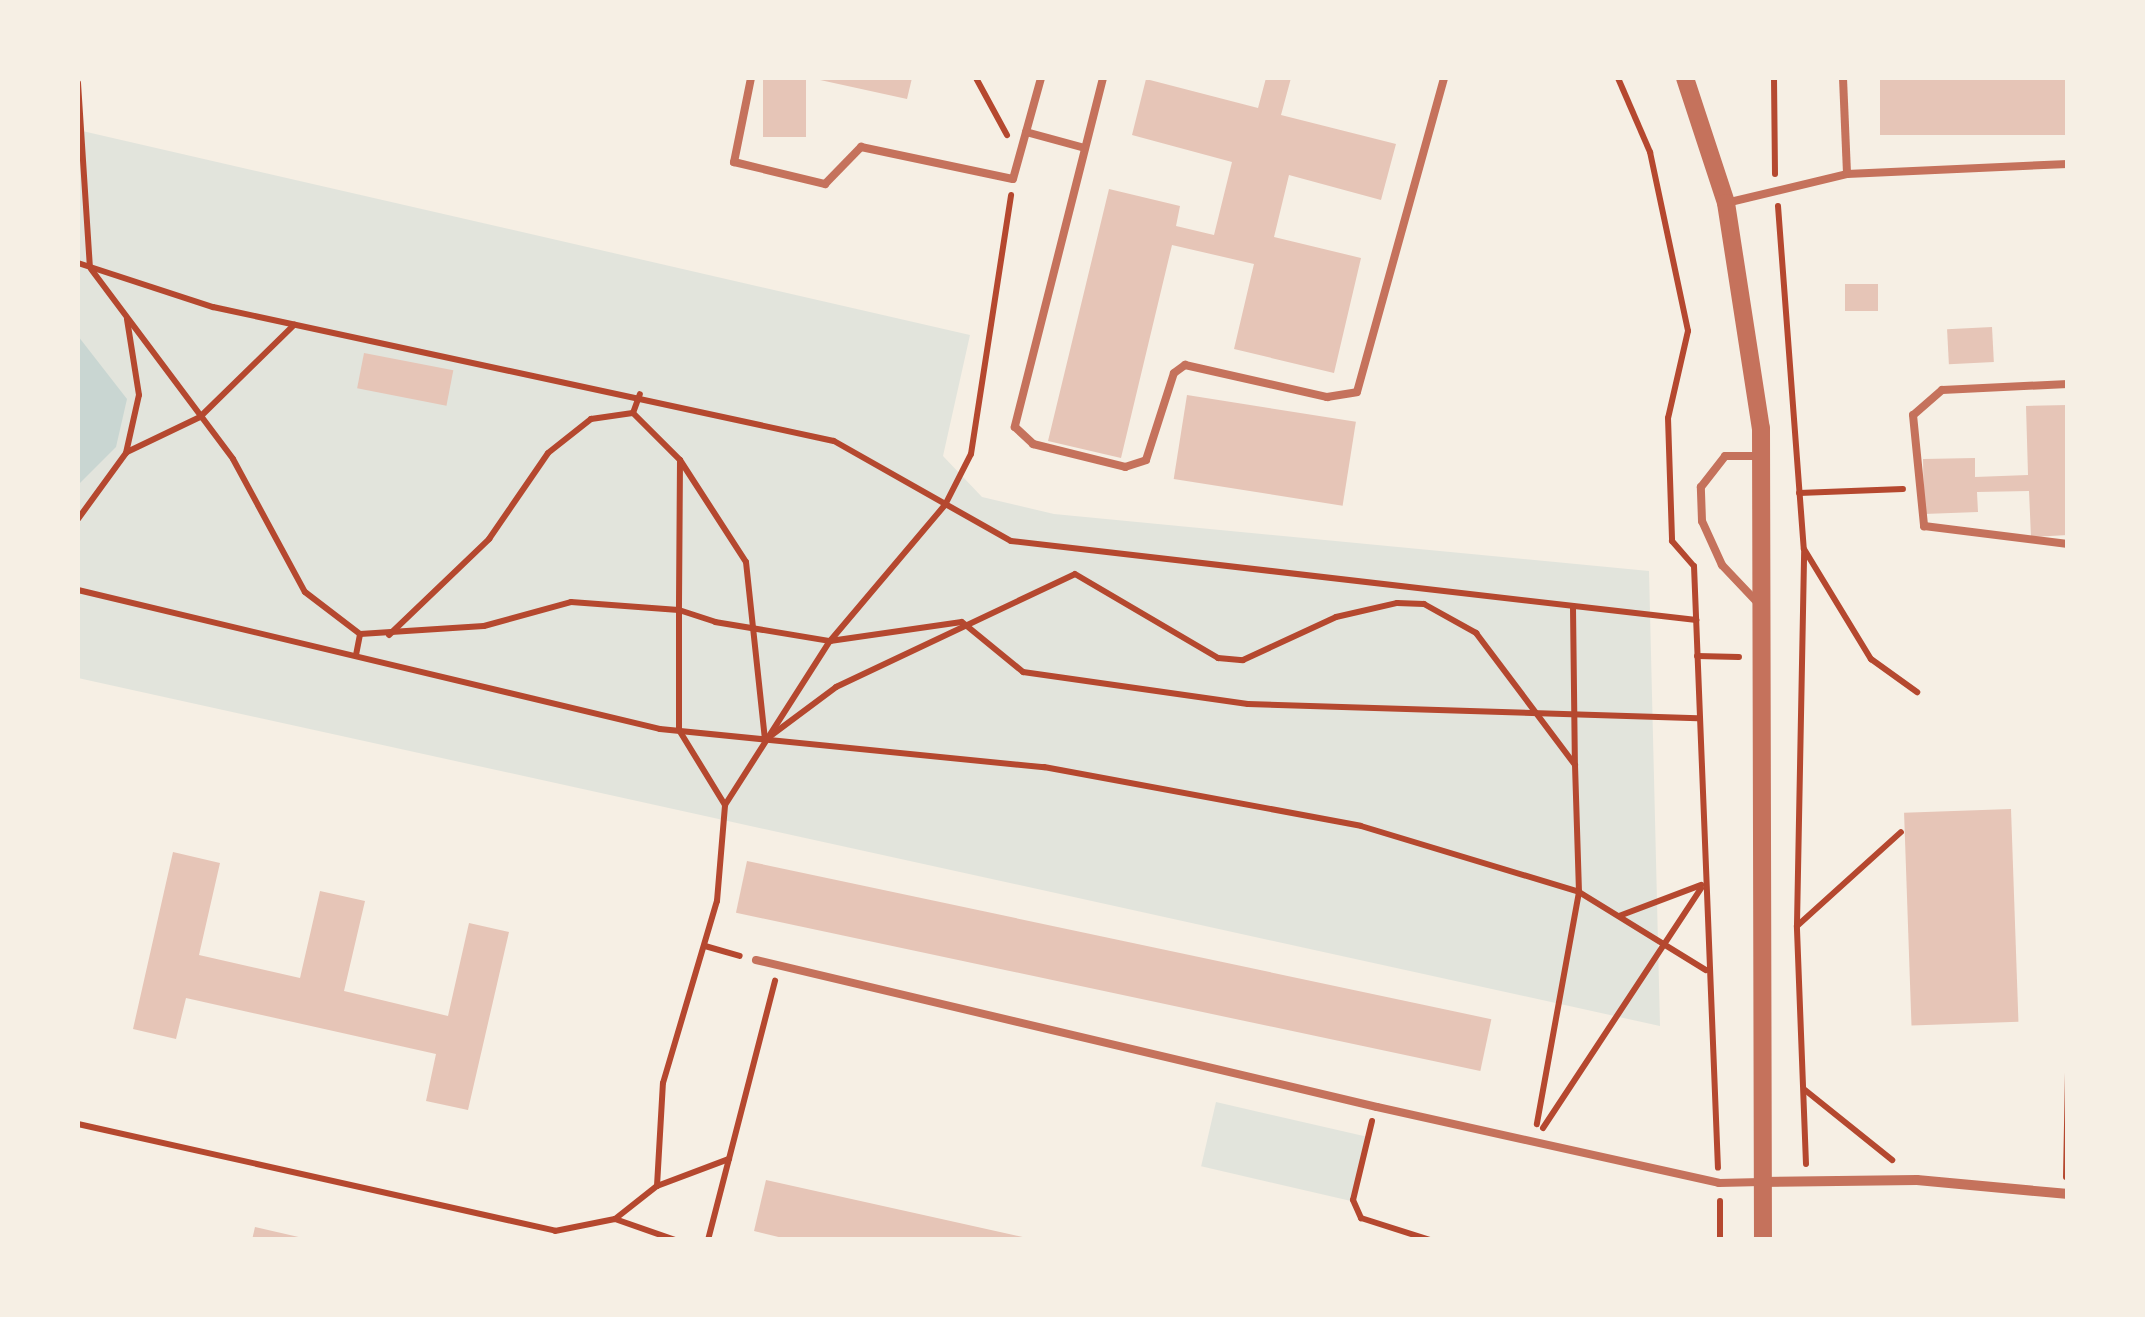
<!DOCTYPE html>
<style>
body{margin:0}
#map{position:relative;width:2145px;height:1317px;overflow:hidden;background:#f6efe4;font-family:Lato,sans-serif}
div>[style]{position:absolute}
.green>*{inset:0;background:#e2e4dc;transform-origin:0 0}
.water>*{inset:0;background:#c9d6d2}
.building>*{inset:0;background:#e6c5b7;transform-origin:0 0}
.path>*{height:6px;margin:-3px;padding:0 3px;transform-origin:3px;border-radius:3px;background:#b5482f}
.service>*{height:8px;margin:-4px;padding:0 4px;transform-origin:4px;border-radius:4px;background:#c5725c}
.minor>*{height:10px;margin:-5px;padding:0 5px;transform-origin:5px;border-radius:5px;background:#c5725c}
.tertiary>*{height:18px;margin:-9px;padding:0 9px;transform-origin:9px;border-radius:9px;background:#c5725c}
span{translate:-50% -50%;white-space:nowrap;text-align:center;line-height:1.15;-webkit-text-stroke:8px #f6efe4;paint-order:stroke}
.frame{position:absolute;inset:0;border:80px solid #f6efe4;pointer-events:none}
</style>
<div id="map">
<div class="green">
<div style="clip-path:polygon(78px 130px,970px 335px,943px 456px,982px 497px,1054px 514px,1649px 571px,1660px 1026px,78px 678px)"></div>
<div style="left:1216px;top:1102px;width:155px;height:66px;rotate:13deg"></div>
</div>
<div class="water">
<div style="clip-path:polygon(78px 336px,127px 399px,116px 447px,78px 485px)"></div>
</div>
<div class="building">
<div style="left:763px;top:78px;width:43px;height:59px"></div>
<div style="clip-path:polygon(811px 78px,912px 78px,907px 99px)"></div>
<div style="clip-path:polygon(1266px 78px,1291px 78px,1281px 115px,1396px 144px,1381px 200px,1289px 175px,1274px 237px,1361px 258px,1334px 373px,1234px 349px,1254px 264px,1172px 245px,1121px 458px,1048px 441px,1109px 189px,1180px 206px,1176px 226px,1214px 235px,1232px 162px,1132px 135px,1146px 79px,1258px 108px)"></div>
<div style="left:1880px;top:78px;width:188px;height:57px"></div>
<div style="left:1845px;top:284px;width:33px;height:27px"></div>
<div style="left:1992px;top:327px;width:35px;height:45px;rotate:87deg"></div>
<div style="left:364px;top:353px;width:91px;height:36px;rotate:11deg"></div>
<div style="left:1187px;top:395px;width:171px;height:85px;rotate:9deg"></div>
<div style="clip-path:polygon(2068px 405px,2068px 535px,2031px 537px,2029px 491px,1977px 492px,1978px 512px,1924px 514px,1923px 459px,1975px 458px,1975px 477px,2028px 475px,2026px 406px)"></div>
<div style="left:2011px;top:809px;width:213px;height:107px;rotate:88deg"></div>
<div style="clip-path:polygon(173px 852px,220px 863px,199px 955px,300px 978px,320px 891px,365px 901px,344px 991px,448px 1016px,469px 923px,509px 932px,468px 1110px,426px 1101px,436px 1054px,186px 998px,176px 1039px,133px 1029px)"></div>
<div style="left:747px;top:861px;width:761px;height:53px;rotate:12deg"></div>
<div style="clip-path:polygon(766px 1180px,1027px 1238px,1027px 1240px,791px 1240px,754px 1231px)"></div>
<div style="clip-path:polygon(255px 1227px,303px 1238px,303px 1240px,252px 1240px)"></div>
</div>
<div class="path">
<div style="left:976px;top:78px;width:65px;rotate:61.5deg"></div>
<div style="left:1618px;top:78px;width:81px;rotate:66.6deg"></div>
<div style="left:1650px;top:152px;width:183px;rotate:78deg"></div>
<div style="left:1688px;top:331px;width:89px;rotate:102.9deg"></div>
<div style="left:1668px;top:418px;width:123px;rotate:88.1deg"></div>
<div style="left:1672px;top:541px;width:33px;rotate:49deg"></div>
<div style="left:1694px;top:566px;width:602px;rotate:87.72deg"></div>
<div style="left:1774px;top:78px;width:96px;rotate:89.4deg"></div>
<div style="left:78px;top:83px;width:184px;rotate:86.3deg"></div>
<div style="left:1778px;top:206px;width:344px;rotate:85.7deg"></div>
<div style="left:1804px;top:549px;width:129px;rotate:58.7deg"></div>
<div style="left:1871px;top:659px;width:57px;rotate:35.7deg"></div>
<div style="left:78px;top:263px;width:142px;rotate:18.1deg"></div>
<div style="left:213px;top:307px;width:635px;rotate:12.18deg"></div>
<div style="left:834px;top:441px;width:203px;rotate:29.5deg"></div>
<div style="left:1011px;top:541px;width:690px;rotate:6.58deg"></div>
<div style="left:91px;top:269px;width:237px;rotate:53.2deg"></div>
<div style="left:233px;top:459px;width:151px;rotate:61.6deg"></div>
<div style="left:305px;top:592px;width:69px;rotate:37.4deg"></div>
<div style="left:360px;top:634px;width:124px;rotate:-3.7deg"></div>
<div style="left:484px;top:626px;width:90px;rotate:-15.4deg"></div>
<div style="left:571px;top:602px;width:108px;rotate:4.2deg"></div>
<div style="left:679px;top:610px;width:120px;rotate:90deg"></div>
<div style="left:679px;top:730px;width:88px;rotate:58.5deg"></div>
<div style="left:633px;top:413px;width:20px;rotate:-70deg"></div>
<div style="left:127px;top:452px;width:81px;rotate:-25.6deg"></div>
<div style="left:200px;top:417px;width:132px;rotate:-44.4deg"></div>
<div style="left:680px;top:460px;width:121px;rotate:57.1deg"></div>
<div style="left:746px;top:562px;width:179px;rotate:83.9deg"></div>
<div style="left:765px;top:740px;width:89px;rotate:-36.7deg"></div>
<div style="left:836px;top:687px;width:264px;rotate:-25.3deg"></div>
<div style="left:1075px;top:574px;width:166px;rotate:30.4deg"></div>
<div style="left:1218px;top:658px;width:25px;rotate:5deg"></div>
<div style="left:1243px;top:660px;width:102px;rotate:-24.8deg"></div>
<div style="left:1336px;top:617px;width:63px;rotate:-12.9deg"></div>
<div style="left:1397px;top:603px;width:27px;rotate:2deg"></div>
<div style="left:1424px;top:604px;width:60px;rotate:29.1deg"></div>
<div style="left:1476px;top:633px;width:165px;rotate:53.1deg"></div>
<div style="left:1575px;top:765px;width:127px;rotate:88.2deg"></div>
<div style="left:1579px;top:892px;width:236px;rotate:100.3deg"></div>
<div style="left:1799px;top:493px;width:104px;rotate:-2.2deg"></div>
<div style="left:78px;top:519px;width:82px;rotate:-54deg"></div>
<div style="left:126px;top:453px;width:59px;rotate:-77.4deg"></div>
<div style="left:139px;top:395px;width:77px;rotate:-99deg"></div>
<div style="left:78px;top:590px;width:598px;rotate:13.43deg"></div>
<div style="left:660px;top:729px;width:386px;rotate:5.7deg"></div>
<div style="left:1044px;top:767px;width:322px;rotate:10.5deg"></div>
<div style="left:1361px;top:826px;width:228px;rotate:16.8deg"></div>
<div style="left:1579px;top:892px;width:149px;rotate:31.6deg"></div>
<div style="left:1573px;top:608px;width:156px;rotate:89.3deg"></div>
<div style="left:389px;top:635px;width:139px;rotate:-43.8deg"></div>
<div style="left:489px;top:539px;width:104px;rotate:-55.5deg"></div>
<div style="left:548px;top:453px;width:55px;rotate:-38.3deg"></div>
<div style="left:591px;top:419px;width:42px;rotate:-8.1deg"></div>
<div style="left:633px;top:413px;width:66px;rotate:45deg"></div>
<div style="left:680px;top:460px;width:150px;rotate:90.4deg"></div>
<div style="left:679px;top:610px;width:38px;rotate:18deg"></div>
<div style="left:715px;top:622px;width:117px;rotate:9.4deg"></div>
<div style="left:830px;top:641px;width:133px;rotate:-8.2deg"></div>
<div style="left:962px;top:622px;width:79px;rotate:39.3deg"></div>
<div style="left:1023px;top:672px;width:227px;rotate:8.1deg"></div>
<div style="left:1248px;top:704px;width:450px;rotate:1.8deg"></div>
<div style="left:356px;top:655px;width:21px;rotate:-79deg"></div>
<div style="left:1697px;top:656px;width:42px;rotate:1.4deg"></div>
<div style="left:1619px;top:916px;width:88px;rotate:-20.7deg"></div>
<div style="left:1797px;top:924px;width:372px;rotate:-88.9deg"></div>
<div style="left:705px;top:946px;width:36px;rotate:16deg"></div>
<div style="left:1805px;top:1090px;width:112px;rotate:38.8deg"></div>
<div style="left:1372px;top:1121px;width:81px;rotate:103.5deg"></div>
<div style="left:1353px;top:1200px;width:20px;rotate:66deg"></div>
<div style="left:1361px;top:1218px;width:72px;rotate:17.7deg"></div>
<div style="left:78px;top:1124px;width:489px;rotate:12.6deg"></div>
<div style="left:555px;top:1231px;width:61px;rotate:-11.3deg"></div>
<div style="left:615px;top:1219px;width:53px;rotate:-38.2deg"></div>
<div style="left:657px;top:1186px;width:77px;rotate:-20.6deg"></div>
<div style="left:1543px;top:1128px;width:287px;rotate:-56.6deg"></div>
<div style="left:1806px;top:1164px;width:238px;rotate:-92.2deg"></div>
<div style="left:1797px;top:926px;width:140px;rotate:-42.1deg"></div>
<div style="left:2066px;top:1177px;width:109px;rotate:-88.9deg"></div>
<div style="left:657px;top:1186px;width:103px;rotate:-86.7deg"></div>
<div style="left:663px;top:1083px;width:190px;rotate:-73.5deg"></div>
<div style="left:717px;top:901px;width:96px;rotate:-85.2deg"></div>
<div style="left:725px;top:805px;width:195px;rotate:-57.4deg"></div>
<div style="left:830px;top:641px;width:178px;rotate:-49.8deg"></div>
<div style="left:945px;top:505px;width:57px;rotate:-63deg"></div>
<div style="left:971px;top:454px;width:262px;rotate:-81.2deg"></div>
<div style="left:1720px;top:1201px;width:39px;rotate:90deg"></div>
<div style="left:615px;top:1219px;width:64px;rotate:19.3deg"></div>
<div style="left:708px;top:1240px;width:268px;rotate:-75.5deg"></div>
</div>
<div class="service">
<div style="left:751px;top:78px;width:86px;rotate:101.4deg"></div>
<div style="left:734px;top:162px;width:94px;rotate:13.6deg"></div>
<div style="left:825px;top:184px;width:52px;rotate:-45.8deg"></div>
<div style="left:861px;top:147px;width:155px;rotate:11.9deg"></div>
<div style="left:1013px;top:179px;width:105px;rotate:-74.5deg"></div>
<div style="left:1103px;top:78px;width:360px;rotate:104.2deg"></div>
<div style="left:1015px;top:427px;width:25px;rotate:43deg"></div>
<div style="left:1033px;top:444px;width:95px;rotate:14deg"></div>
<div style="left:1125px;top:467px;width:22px;rotate:-18deg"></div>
<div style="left:1146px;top:460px;width:91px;rotate:-72.2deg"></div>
<div style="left:1174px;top:373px;width:14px;rotate:-36deg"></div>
<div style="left:1185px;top:365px;width:146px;rotate:12.7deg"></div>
<div style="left:1327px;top:397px;width:30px;rotate:-9deg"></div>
<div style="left:1357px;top:392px;width:326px;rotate:-74.5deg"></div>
<div style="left:1843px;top:78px;width:96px;rotate:87.6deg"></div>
<div style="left:1026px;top:132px;width:61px;rotate:15.2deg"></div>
<div style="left:1726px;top:203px;width:124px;rotate:-13.5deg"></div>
<div style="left:1847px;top:174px;width:221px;rotate:-2.6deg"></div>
<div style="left:2068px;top:384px;width:126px;rotate:177.3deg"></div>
<div style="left:1942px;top:390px;width:38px;rotate:139deg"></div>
<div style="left:1913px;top:415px;width:112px;rotate:84.3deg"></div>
<div style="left:1924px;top:526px;width:145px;rotate:7.1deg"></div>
<div style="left:1757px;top:602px;width:51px;rotate:-133.4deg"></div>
<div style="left:1722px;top:565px;width:48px;rotate:-114.4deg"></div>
<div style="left:1702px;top:521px;width:34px;rotate:-92deg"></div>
<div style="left:1701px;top:487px;width:39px;rotate:-52deg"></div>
<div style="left:1725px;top:456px;width:37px"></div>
<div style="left:756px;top:960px;width:638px;rotate:13.32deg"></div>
<div style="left:1377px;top:1107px;width:350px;rotate:12.5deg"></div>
<div style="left:1719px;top:1183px;width:42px;rotate:-1.4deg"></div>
</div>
<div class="minor">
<div style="left:1761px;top:1182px;width:156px;rotate:-0.7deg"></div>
<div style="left:1917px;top:1180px;width:152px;rotate:5.3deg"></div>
</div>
<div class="tertiary">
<div style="left:1685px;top:78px;width:132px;rotate:71.8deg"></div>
<div style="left:1726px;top:203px;width:228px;rotate:81.2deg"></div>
<div style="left:1761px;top:428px;width:812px;rotate:89.86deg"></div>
</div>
<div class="frame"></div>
</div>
